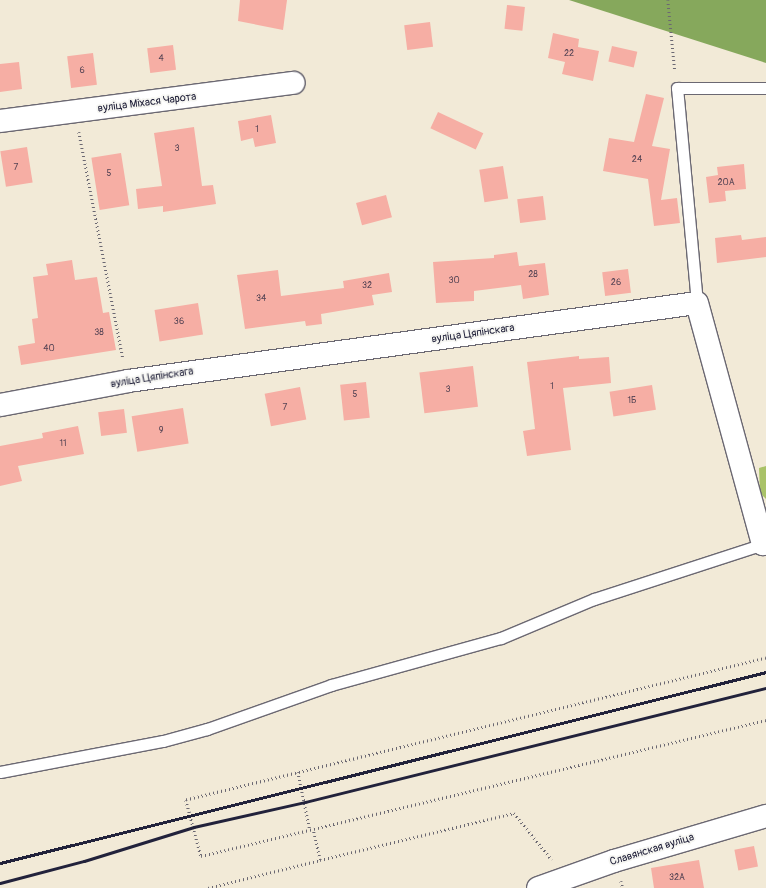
<!DOCTYPE html>
<meta charset="utf-8">
<style>
body{margin:0}
#map{position:relative;width:766px;height:888px;overflow:hidden;background:#f2ead7;font-family:Pangolin,sans-serif}
div>[style]{position:absolute}
.green>*{inset:0;background:#a9c268}
.forest>*{inset:0;background:#86a85c}
.building>*{inset:0;background:#f6aea4;transform-origin:0 0}
.path>*{height:2.5px;margin-top:-1.25px;transform-origin:0;background:repeating-linear-gradient(90deg,#6b6872 0 1px,transparent 0 4px)}
.roads{filter:drop-shadow(1px 0 #6b6872) drop-shadow(-1px 0 #6b6872) drop-shadow(0 1px #6b6872) drop-shadow(0 -1px #6b6872)}
.service>*{height:11px;margin:-5.5px;padding:0 5.5px;transform-origin:5.5px;border-radius:5.5px;background:#fff}
.minor>*{height:22px;margin:-11px;padding:0 11px;transform-origin:11px;border-radius:11px;background:#fff}
.rail>*{height:3px;margin:-1.5px;padding:0 1.5px;transform-origin:1.5px;border-radius:1.5px;background:#22223b}
span{translate:-50% -50%;white-space:nowrap;text-align:center;line-height:1.15;-webkit-text-stroke:3.5px #f6f6f2;paint-order:stroke}
.number-label{font-size:9px;color:#574555}
.number-label span{-webkit-text-stroke-width:0}
.street-label{font-size:11px;color:#22223b}
</style>
<div id="map">
<div class="green">
<div style="clip-path:polygon(766px 466px,766px 499px,760px 493px,759px 468px)"></div>
</div>
<div class="forest">
<div style="clip-path:polygon(569px 0,766px 0,766px 63px)"></div>
</div>
<div class="building">
<div style="clip-path:polygon(240px 0,287px 0,283px 30px,238px 21px)"></div>
<div style="left:507px;top:5px;width:18px;height:24px;rotate:6deg"></div>
<div style="left:430px;top:22px;width:25px;height:26px;rotate:83deg"></div>
<div style="clip-path:polygon(553px 33px,579px 39px,578px 47px,599px 51px,593px 81px,562px 74px,565px 62px,548px 58px)"></div>
<div style="left:173px;top:45px;width:25px;height:26px;rotate:83deg"></div>
<div style="left:612px;top:46px;width:26px;height:16px;rotate:13deg"></div>
<div style="left:93px;top:53px;width:32px;height:26px;rotate:83deg"></div>
<div style="clip-path:polygon(19px 62px,22px 89px,0 92px,0 64px)"></div>
<div style="clip-path:polygon(646px 94px,664px 98px,652px 146px,670px 149px,661px 200px,677px 198px,680px 223px,654px 226px,648px 179px,603px 171px,609px 138px,634px 142px)"></div>
<div style="left:438px;top:112px;width:50px;height:18px;rotate:25deg"></div>
<div style="clip-path:polygon(271px 115px,276px 143px,255px 147px,253px 138px,241px 141px,238px 121px)"></div>
<div style="clip-path:polygon(194px 127px,202px 186px,213px 185px,216px 204px,163px 212px,163px 206px,138px 209px,136px 189px,162px 186px,154px 133px)"></div>
<div style="left:27px;top:147px;width:36px;height:27px;rotate:81deg"></div>
<div style="left:121px;top:153px;width:53px;height:30px;rotate:81deg"></div>
<div style="clip-path:polygon(744px 164px,746px 189px,725px 191px,726px 201px,709px 203px,706px 177px,718px 175px,717px 167px)"></div>
<div style="left:503px;top:166px;width:33px;height:24px;rotate:81deg"></div>
<div style="left:386px;top:195px;width:23px;height:31px;rotate:75deg"></div>
<div style="left:543px;top:196px;width:24px;height:26px;rotate:83deg"></div>
<div style="clip-path:polygon(741px 235px,742px 240px,766px 237px,766px 257px,717px 263px,715px 238px)"></div>
<div style="clip-path:polygon(517px 252px,519px 266px,545px 263px,549px 295px,523px 299px,521px 285px,474px 291px,474px 301px,436px 303px,433px 262px,494px 258px,494px 255px)"></div>
<div style="clip-path:polygon(72px 260px,75px 280px,97px 277px,103px 313px,109px 312px,116px 350px,21px 365px,18px 346px,35px 343px,32px 319px,38px 318px,33px 277px,48px 275px,46px 264px)"></div>
<div style="left:628px;top:269px;width:24px;height:26px;rotate:83deg"></div>
<div style="clip-path:polygon(278px 270px,281px 296px,344px 288px,343px 281px,389px 273px,392px 292px,372px 295px,374px 305px,321px 314px,322px 324px,306px 326px,305px 321px,245px 329px,237px 275px)"></div>
<div style="left:198px;top:303px;width:32px;height:44px;rotate:81deg"></div>
<div style="clip-path:polygon(579px 356px,579px 359px,609px 357px,611px 383px,563px 388px,571px 450px,527px 456px,523px 431px,535px 429px,527px 362px)"></div>
<div style="left:473px;top:366px;width:41px;height:54px;rotate:83deg"></div>
<div style="left:366px;top:382px;width:36px;height:26px;rotate:84deg"></div>
<div style="left:652px;top:385px;width:25px;height:43px;rotate:81deg"></div>
<div style="left:300px;top:387px;width:33px;height:36px;rotate:79deg"></div>
<div style="left:183px;top:408px;width:36px;height:52px;rotate:81deg"></div>
<div style="left:124px;top:409px;width:24px;height:26px;rotate:83deg"></div>
<div style="clip-path:polygon(78px 426px,84px 454px,18px 466px,22px 481px,0 486px,0 446px,43px 438px,42px 433px)"></div>
<div style="left:754px;top:846px;width:21px;height:20px;rotate:79deg"></div>
<div style="clip-path:polygon(699px 860px,704px 888px,654px 888px,651px 868px)"></div>
</div>
<div class="path">
<div style="left:668px;top:0;width:72px;rotate:84.4deg"></div>
<div style="left:79px;top:132px;width:231px;rotate:79deg"></div>
<div style="left:766px;top:658px;width:597px;rotate:166.24deg"></div>
<div style="left:186px;top:800px;width:58px;rotate:75deg"></div>
<div style="left:201px;top:856px;width:581px;rotate:-13.53deg"></div>
<div style="left:298px;top:772px;width:59px;rotate:78.3deg"></div>
<div style="left:320px;top:860px;width:200px;rotate:-13.6deg"></div>
<div style="left:514px;top:813px;width:60px;rotate:51deg"></div>
<div style="left:621px;top:881px;width:7px;rotate:74deg"></div>
<div style="left:208px;top:888px;width:115px;rotate:-14deg"></div>
<div style="left:320px;top:860px;width:32px;rotate:-103deg"></div>
</div>
<div class="roads">
<div class="service">
<div style="left:697px;top:303px;width:216px;rotate:-95.3deg"></div>
<div style="left:677px;top:88px;width:89px"></div>
<div style="left:0;top:772px;width:166px;rotate:-10.8deg"></div>
<div style="left:163px;top:741px;width:46px;rotate:-15.3deg"></div>
<div style="left:207px;top:729px;width:132px;rotate:-19.5deg"></div>
<div style="left:331px;top:685px;width:176px;rotate:-15.5deg"></div>
<div style="left:501px;top:638px;width:101px;rotate:-22.8deg"></div>
<div style="left:594px;top:599px;width:178px;rotate:-18deg"></div>
</div>
<div class="minor">
<div style="left:0;top:121px;width:296px;rotate:-7.4deg"></div>
<div style="left:0;top:405px;width:130px;rotate:-10.6deg"></div>
<div style="left:128px;top:381px;width:574px;rotate:-7.81deg"></div>
<div style="left:697px;top:303px;width:250px;rotate:74.7deg"></div>
<div style="left:763px;top:544px;width:3px;rotate:-18deg"></div>
<div style="left:538px;top:888px;width:81px;rotate:-19.6deg"></div>
<div style="left:614px;top:861px;width:159px;rotate:-16.5deg"></div>
</div>
</div>
<div class="rail">
<div style="left:0;top:863px;width:789px;rotate:-14deg"></div>
<div style="left:0;top:883px;width:87px;rotate:-14.7deg"></div>
<div style="left:84px;top:861px;width:115px;rotate:-17.2deg"></div>
<div style="left:194px;top:827px;width:114px;rotate:-12.7deg"></div>
<div style="left:305px;top:802px;width:475px;rotate:-13.9deg"></div>
</div>
<div class="number-label">
<span style="left:569px;top:54px">22</span>
<span style="left:161px;top:59px">4</span>
<span style="left:82px;top:71px">6</span>
<span style="left:257px;top:130px">1</span>
<span style="left:177px;top:149px">3</span>
<span style="left:637px;top:160px">24</span>
<span style="left:16px;top:168px">7</span>
<span style="left:109px;top:174px">5</span>
<span style="left:726px;top:183px">20А</span>
<span style="left:533px;top:275px">28</span>
<span style="left:454px;top:281px">30</span>
<span style="left:616px;top:283px">26</span>
<span style="left:367px;top:286px">32</span>
<span style="left:261px;top:299px">34</span>
<span style="left:179px;top:322px">36</span>
<span style="left:99px;top:333px">38</span>
<span style="left:49px;top:349px">40</span>
<span style="left:552px;top:387px">1</span>
<span style="left:448px;top:390px">3</span>
<span style="left:355px;top:395px">5</span>
<span style="left:632px;top:401px">1Б</span>
<span style="left:285px;top:408px">7</span>
<span style="left:161px;top:431px">9</span>
<span style="left:63px;top:444px">11</span>
<span style="left:677px;top:878px">32А</span>
</div>
<div class="street-label">
<span style="left:147px;top:103px;rotate:-7deg">вуліца Міхася Чарота</span>
<span style="left:473px;top:334px;rotate:-8deg">вуліца Цяпінскага</span>
<span style="left:152px;top:378px;rotate:-9deg">вуліца Цяпінскага</span>
<span style="left:652px;top:850px;rotate:-17deg">Славянская вуліца</span>
</div>
</div>
